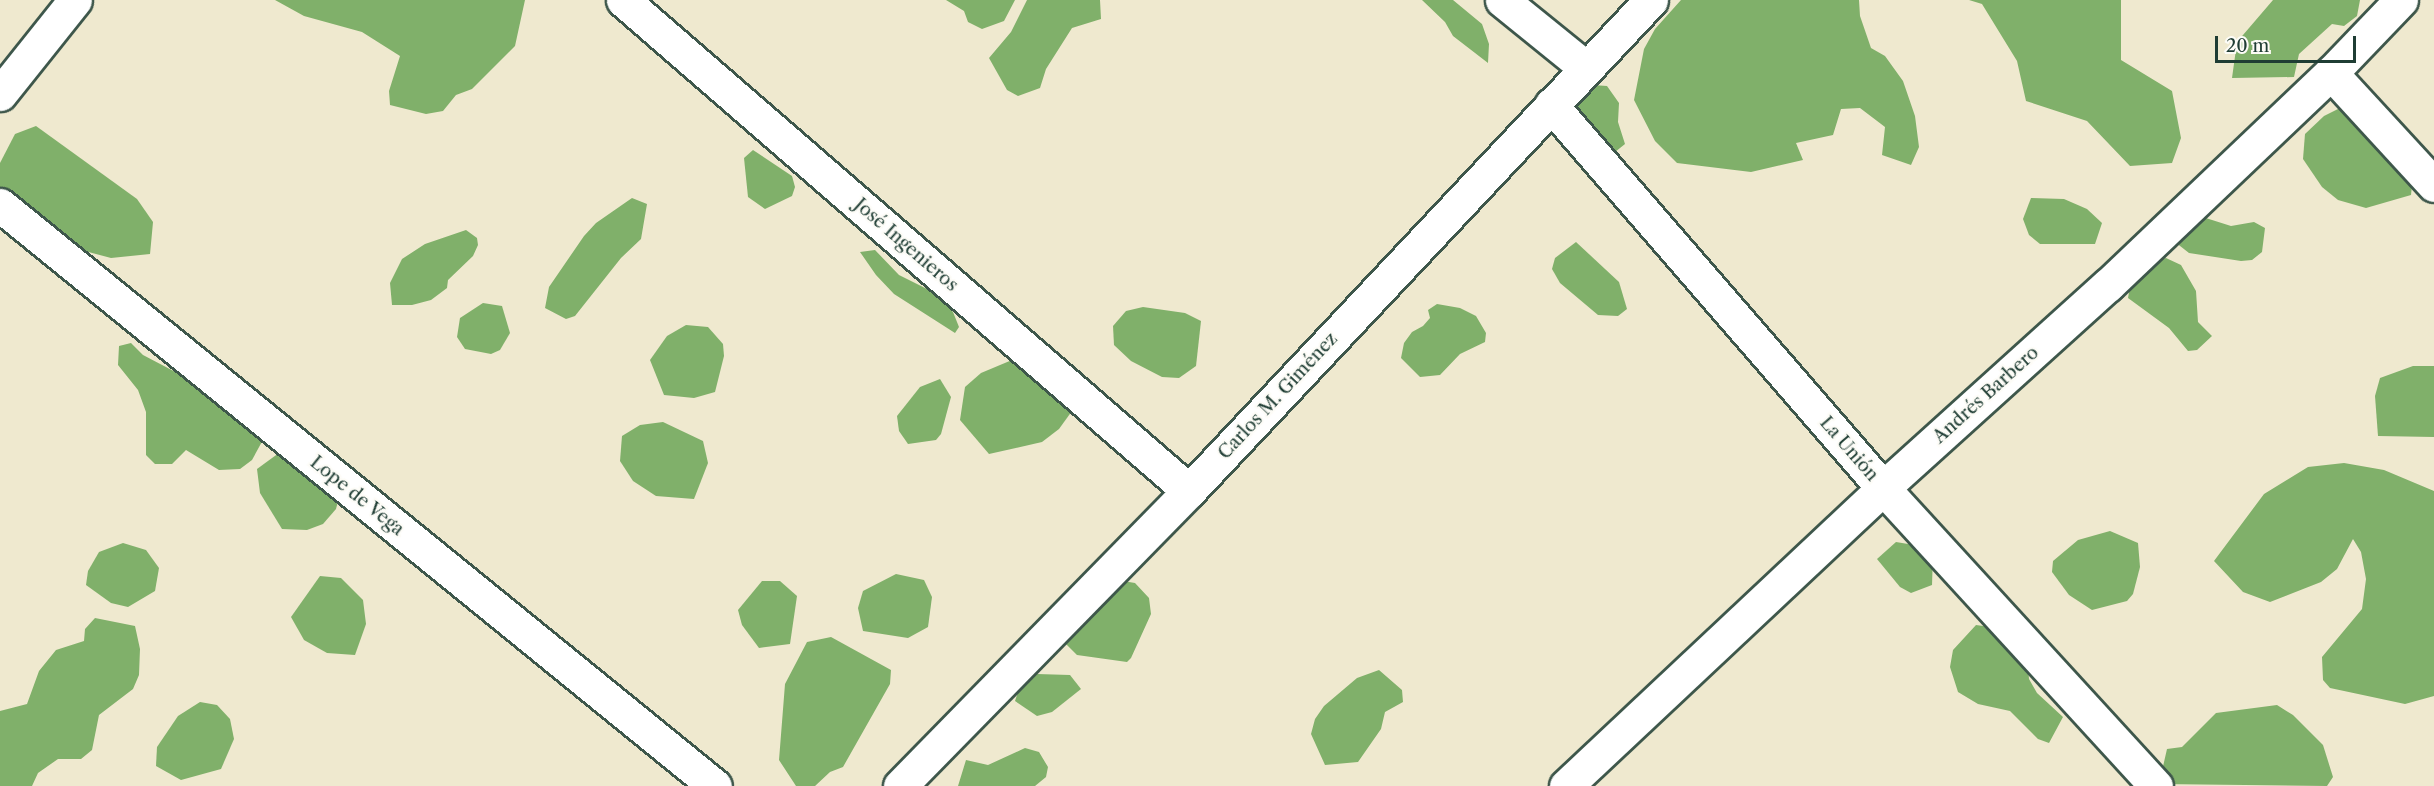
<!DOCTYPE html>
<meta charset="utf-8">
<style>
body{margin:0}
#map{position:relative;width:2434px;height:786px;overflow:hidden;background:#efe9cf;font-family:"Libre Caslon Text",serif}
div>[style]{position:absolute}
.forest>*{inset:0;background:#80b06a}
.roads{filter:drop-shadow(2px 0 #3e574b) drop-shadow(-2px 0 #3e574b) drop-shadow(0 2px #3e574b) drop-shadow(0 -2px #3e574b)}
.minor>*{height:33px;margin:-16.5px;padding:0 16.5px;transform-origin:16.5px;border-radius:16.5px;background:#fff}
span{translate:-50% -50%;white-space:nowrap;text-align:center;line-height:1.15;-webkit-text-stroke:4.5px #fdfcf7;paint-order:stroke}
.street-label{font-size:18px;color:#1f3d34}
.scale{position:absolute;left:2215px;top:36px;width:141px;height:27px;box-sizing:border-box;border:3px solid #1f3d34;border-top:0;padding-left:8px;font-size:18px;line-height:21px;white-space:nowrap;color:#1f3d34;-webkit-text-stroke:4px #fdfcf7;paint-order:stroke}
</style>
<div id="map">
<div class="forest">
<div style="clip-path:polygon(275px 0,525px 0,515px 46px,472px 89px,456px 95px,443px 111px,426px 114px,390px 105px,389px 91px,400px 56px,362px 32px,304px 16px)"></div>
<div style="clip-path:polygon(946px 0,1015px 0,1004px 21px,982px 29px,968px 22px,964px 11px)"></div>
<div style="clip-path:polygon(1027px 0,1100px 0,1101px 19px,1072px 28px,1046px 69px,1040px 88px,1018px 96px,1007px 90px,989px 58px,1011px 32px)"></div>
<div style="clip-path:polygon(1422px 0,1453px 0,1482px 24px,1489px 44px,1488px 63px,1453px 36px,1445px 22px)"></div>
<div style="clip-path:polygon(1681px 0,1859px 0,1860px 16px,1871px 48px,1885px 56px,1903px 81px,1915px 116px,1919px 147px,1911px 165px,1882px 155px,1885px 127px,1860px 108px,1841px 109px,1833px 135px,1796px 143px,1803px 160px,1751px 172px,1677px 163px,1655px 141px,1634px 100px,1644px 49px,1655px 29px)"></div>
<div style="clip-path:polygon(1969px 0,2121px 0,2121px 60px,2172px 91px,2181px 138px,2172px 163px,2130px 166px,2087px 121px,2026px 101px,2017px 61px,1982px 4px)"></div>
<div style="clip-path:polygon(2273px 0,2360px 0,2357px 16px,2344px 26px,2332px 24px,2299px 54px,2294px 77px,2232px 78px,2237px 42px)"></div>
<div style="clip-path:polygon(1593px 85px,1607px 86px,1619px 103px,1618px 122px,1625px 144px,1610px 156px,1563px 123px,1576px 96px)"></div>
<div style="clip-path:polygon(2342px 107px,2380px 111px,2397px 119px,2417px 139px,2411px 195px,2366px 208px,2338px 200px,2322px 187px,2303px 159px,2305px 134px,2324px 116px)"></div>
<div style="clip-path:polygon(36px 126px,137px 199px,153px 222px,150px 254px,111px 258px,81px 250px,0 205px,0 163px,15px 134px)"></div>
<div style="clip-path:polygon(753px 150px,792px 176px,795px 187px,792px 196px,765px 209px,748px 197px,744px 158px)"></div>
<div style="clip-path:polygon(632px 198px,647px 204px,641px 239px,621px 258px,575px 316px,566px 319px,545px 308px,549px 287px,584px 236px,596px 223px)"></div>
<div style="clip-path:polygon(2031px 198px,2064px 199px,2087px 209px,2102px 223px,2095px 244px,2040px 244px,2029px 235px,2023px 219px)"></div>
<div style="clip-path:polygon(2190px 213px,2231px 226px,2254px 222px,2265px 228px,2262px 252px,2252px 260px,2241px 261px,2189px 253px,2175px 242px)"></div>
<div style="clip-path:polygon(466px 230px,477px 238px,478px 245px,473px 256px,448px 280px,447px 288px,431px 300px,412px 305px,392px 305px,390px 283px,402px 259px,425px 244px)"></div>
<div style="clip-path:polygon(1576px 242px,1619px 282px,1627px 309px,1618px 316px,1598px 315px,1560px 283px,1552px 269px,1555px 258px)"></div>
<div style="clip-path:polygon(875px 250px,899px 275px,939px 295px,953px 312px,959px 327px,955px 333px,894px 294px,876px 275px,860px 252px)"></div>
<div style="clip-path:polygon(2166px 258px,2181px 265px,2196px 291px,2198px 322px,2212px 336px,2197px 350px,2188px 351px,2169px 328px,2128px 298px,2131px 281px,2143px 265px)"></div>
<div style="clip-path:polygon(483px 303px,502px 306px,510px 333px,500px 350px,491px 354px,465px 349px,457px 337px,460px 318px)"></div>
<div style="clip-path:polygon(1437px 304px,1460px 308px,1476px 316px,1486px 333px,1485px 342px,1460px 354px,1440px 375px,1420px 377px,1401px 358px,1404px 343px,1412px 332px,1423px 326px,1430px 318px,1428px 310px)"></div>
<div style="clip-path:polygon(1143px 307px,1185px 313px,1201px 321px,1196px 366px,1179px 378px,1162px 377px,1131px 361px,1114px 345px,1113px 326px,1126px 311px)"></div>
<div style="clip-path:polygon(686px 325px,708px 327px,723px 344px,724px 356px,715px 392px,694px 398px,664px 395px,650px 360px,667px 336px)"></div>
<div style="clip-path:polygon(131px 343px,143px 355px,206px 388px,264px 438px,252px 460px,240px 469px,219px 470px,186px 450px,172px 464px,155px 464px,146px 455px,146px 412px,138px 390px,118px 365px,119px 346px)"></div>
<div style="clip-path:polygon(1012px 360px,1038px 373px,1072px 411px,1059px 429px,1042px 442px,989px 454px,960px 420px,965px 387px,981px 373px)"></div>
<div style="clip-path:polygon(2413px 366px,2434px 366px,2434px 437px,2378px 436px,2375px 396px,2380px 378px)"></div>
<div style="clip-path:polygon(940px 379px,951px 397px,941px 434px,936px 440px,908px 444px,899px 431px,897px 416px,920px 387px)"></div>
<div style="clip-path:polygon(663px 422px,703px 441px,708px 463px,694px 499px,656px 496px,633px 481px,620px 461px,622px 436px,640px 425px)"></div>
<div style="clip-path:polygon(283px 450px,345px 475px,336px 509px,323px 524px,307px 530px,282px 529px,260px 493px,257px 469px)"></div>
<div style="clip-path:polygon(2344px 463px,2384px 470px,2434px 491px,2434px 696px,2405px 704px,2330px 688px,2323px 680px,2322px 657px,2362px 609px,2366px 579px,2361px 552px,2353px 539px,2337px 569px,2321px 582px,2270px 602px,2243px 592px,2214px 561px,2264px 494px,2308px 467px)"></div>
<div style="clip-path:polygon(2110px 531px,2138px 543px,2140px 567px,2133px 594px,2127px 601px,2092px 610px,2069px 595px,2052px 572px,2053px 561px,2078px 540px)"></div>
<div style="clip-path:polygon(1896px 542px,1920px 546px,1933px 555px,1932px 585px,1911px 593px,1900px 587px,1877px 559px)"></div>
<div style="clip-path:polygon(123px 543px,146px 550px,159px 568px,155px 591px,128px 607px,111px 603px,86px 585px,88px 571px,99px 552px)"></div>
<div style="clip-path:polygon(896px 574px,924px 580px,932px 597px,928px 627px,908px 638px,863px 631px,858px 608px,863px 591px)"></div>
<div style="clip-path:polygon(320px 576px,341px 578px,363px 600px,366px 624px,355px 655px,327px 653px,304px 640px,291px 617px)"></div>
<div style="clip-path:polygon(762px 581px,780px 581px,797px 596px,790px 644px,759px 648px,742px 625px,738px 610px)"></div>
<div style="clip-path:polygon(1123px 581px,1135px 583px,1149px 598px,1151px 614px,1131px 658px,1127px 662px,1077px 655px,1065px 643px,1071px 636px,1076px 620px,1093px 615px)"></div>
<div style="clip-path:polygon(95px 618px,135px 626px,140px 649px,139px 675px,133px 689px,99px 715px,92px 750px,81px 759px,58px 759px,38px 773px,32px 786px,0 786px,0 711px,27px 704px,39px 671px,56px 650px,84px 641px,85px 629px)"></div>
<div style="clip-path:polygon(1976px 625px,2012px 630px,2027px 654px,2029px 679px,2037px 693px,2063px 717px,2049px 743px,2038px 739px,2010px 711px,1978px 704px,1958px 692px,1950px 667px,1953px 650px)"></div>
<div style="clip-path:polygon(831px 637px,891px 670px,890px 684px,843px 767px,830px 772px,815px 786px,796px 786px,779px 760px,785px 684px,807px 642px)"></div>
<div style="clip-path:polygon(1379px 670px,1402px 690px,1403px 702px,1385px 712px,1381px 729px,1358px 762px,1325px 765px,1311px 734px,1315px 719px,1324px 706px,1357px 678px)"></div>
<div style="clip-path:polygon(1037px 674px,1070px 675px,1081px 689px,1052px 712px,1037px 716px,1015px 701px,1020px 686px)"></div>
<div style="clip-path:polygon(200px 702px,217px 705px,230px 719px,234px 739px,221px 769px,181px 780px,156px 766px,157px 747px,178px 716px)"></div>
<div style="clip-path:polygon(2277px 705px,2293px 715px,2323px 745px,2333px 777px,2327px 786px,2159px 784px,2167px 749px,2182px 747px,2216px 713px)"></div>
<div style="clip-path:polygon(1025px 748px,1039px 752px,1048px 767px,1046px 777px,1035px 786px,958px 786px,966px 760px,988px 765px)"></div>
</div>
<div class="roads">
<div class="minor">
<div style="left:623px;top:0;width:749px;rotate:40.94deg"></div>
<div style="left:1502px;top:0;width:108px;rotate:39deg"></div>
<div style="left:2331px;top:73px;width:152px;rotate:47.4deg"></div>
<div style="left:0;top:94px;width:120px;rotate:-51.4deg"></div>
<div style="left:1551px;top:105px;width:507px;rotate:49.08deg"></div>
<div style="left:1883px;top:488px;width:404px;rotate:47.5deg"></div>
<div style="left:0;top:205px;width:921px;rotate:39.1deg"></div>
<div style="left:900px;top:786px;width:413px;rotate:-45.6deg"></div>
<div style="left:1189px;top:491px;width:674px;rotate:-46.74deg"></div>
<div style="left:1566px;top:786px;width:435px;rotate:-43.2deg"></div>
<div style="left:1883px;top:488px;width:303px;rotate:-42.1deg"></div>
<div style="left:2108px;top:285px;width:308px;rotate:-43.6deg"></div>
<div style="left:2331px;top:73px;width:101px;rotate:-46.2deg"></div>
</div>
</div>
<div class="street-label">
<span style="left:906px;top:245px;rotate:41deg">José Ingenieros</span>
<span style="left:1986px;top:395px;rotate:-42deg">Andrés Barbero</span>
<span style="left:1278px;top:396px;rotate:-47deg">Carlos M. Giménez</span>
<span style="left:1849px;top:449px;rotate:49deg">La Unión</span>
<span style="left:357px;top:496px;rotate:39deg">Lope de Vega</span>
</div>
<div class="scale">20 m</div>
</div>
